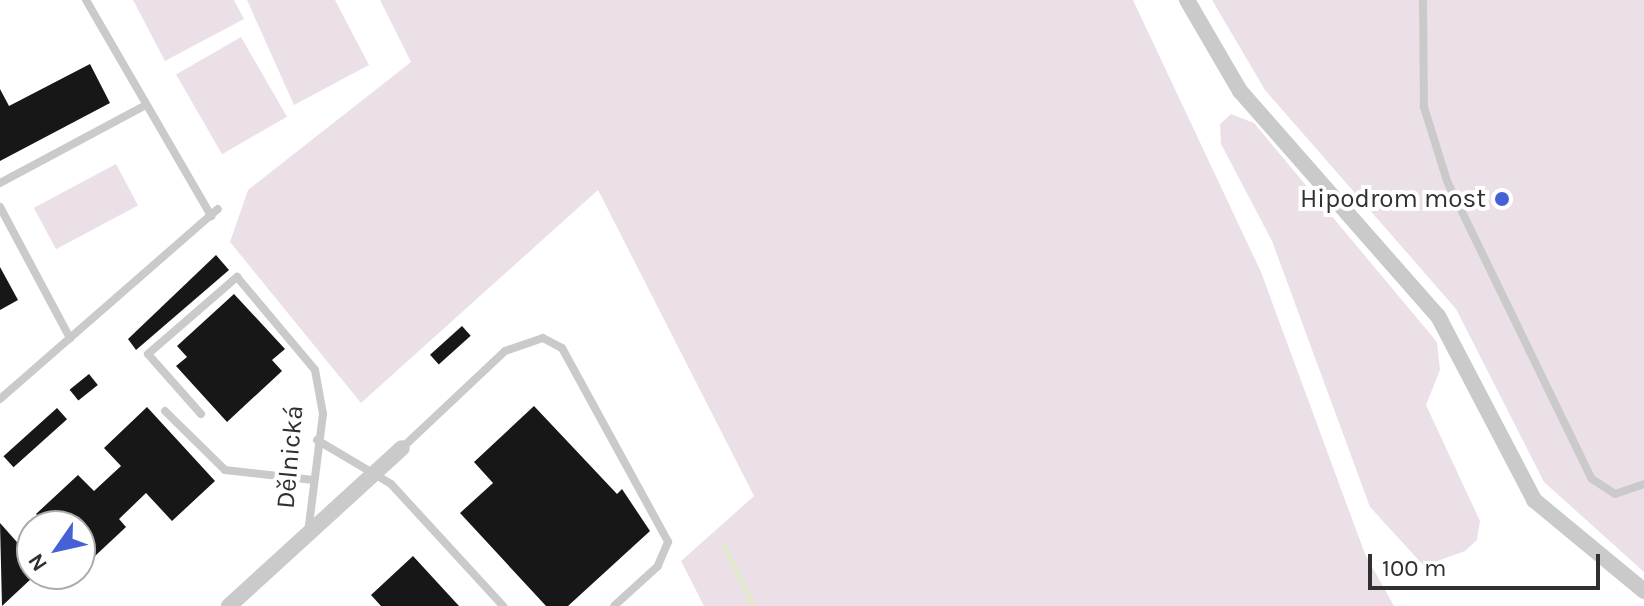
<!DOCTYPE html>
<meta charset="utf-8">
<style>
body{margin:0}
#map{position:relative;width:1644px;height:606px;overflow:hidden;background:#fff;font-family:Karla,sans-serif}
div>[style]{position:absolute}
.green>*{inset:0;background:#ece0e8;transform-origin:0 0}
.stream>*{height:5px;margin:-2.5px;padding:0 2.5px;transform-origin:2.5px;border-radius:2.5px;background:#e2eace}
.building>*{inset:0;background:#171717;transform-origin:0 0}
.service>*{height:8px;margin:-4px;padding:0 4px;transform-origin:4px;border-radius:4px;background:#cacaca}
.minor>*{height:16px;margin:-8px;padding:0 8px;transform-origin:8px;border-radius:8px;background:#cacaca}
.dots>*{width:22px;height:22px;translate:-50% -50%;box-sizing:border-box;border:4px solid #fff;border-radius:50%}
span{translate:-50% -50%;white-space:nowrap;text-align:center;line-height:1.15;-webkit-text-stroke:8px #fff;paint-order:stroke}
.poi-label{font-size:26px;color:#303030}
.right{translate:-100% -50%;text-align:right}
.street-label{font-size:26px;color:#303030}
.north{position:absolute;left:16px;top:510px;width:80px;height:80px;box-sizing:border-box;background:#fff;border:2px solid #acacac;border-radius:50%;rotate:236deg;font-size:22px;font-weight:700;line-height:32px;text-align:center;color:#303030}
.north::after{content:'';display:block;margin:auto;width:28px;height:36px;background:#4561d5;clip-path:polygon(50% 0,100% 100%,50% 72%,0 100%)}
.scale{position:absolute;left:1368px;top:554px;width:232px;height:36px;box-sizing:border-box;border:4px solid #303030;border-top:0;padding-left:10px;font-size:24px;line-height:28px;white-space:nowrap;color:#303030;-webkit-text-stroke:6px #fff;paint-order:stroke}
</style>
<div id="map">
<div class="green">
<div style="clip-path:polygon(133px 0,234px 0,244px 19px,165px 61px)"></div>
<div style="clip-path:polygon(247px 0,335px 0,369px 65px,294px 105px)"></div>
<div style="clip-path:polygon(380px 0,1133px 0,1261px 272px,1365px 554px,1394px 606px,704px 606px,681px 561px,754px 496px,598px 190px,361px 403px,230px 242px,248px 190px,411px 62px)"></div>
<div style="clip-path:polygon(1212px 0,1644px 0,1644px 572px,1544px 482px,1456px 309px,1265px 90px)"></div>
<div style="left:241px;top:37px;width:92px;height:75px;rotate:60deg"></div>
<div style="clip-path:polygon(1231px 114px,1254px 123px,1437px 342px,1440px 370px,1426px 405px,1480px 521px,1477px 540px,1465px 551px,1424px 566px,1370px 507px,1272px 241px,1221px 144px,1220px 124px)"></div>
<div style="left:116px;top:164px;width:47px;height:93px;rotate:62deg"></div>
</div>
<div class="stream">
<div style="left:724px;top:546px;width:67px;rotate:64.2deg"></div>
</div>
<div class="building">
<div style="clip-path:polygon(90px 64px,110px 103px,0 161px,0 89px,9px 106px)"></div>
<div style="clip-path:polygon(216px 255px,229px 270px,136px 350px,128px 339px)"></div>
<div style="clip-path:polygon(0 267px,18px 300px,0 310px)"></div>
<div style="clip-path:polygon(234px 294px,285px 349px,272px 360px,282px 371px,227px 422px,176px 366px,187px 357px,177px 346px)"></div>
<div style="left:462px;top:326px;width:13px;height:43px;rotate:48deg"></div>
<div style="left:89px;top:374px;width:14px;height:25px;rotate:51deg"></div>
<div style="clip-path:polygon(534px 406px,617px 494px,622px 489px,650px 531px,568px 606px,546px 606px,460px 513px,493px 483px,474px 462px)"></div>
<div style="clip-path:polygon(147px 407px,215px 481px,172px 521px,146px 493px,119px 519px,126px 527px,80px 570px,80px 526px,47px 526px,36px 514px,78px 475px,94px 491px,121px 466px,104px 448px)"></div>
<div style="left:57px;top:408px;width:15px;height:72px;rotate:48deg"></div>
<div style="clip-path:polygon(0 523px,32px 559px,32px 578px,2px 606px)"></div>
<div style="clip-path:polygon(413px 556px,459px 606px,381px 606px,371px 595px)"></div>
</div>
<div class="service">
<div style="left:86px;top:0;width:250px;rotate:59.9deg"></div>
<div style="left:1423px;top:0;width:107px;rotate:89.5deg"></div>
<div style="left:1424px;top:107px;width:77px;rotate:72.7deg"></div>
<div style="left:1447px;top:181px;width:331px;rotate:64.1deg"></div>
<div style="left:1592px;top:479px;width:27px;rotate:33deg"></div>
<div style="left:1615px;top:494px;width:31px;rotate:-19deg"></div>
<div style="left:0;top:183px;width:166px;rotate:-28.1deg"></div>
<div style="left:0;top:207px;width:149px;rotate:61.9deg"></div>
<div style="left:0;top:399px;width:289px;rotate:-41.1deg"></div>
<div style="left:165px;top:411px;width:84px;rotate:44.5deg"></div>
<div style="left:225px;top:470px;width:89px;rotate:6.5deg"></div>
<div style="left:201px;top:414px;width:80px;rotate:-131.5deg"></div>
<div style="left:148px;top:354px;width:118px;rotate:-40.9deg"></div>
<div style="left:237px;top:277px;width:121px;rotate:50deg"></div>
<div style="left:315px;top:370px;width:45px;rotate:79.7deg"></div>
<div style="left:323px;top:414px;width:120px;rotate:97.2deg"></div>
<div style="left:317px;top:440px;width:86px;rotate:30.7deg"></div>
<div style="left:391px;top:484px;width:166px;rotate:47.4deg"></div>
<div style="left:402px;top:448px;width:141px;rotate:-43.3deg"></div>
<div style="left:505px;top:351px;width:40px;rotate:-18.9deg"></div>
<div style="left:543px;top:338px;width:21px;rotate:28deg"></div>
<div style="left:562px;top:348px;width:221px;rotate:61.3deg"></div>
<div style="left:668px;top:542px;width:26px;rotate:113deg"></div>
<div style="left:658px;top:566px;width:59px;rotate:137.7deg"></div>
</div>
<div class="minor">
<div style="left:1187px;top:0;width:105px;rotate:59.8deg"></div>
<div style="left:1240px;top:91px;width:300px;rotate:48.7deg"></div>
<div style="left:1438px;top:316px;width:208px;rotate:62.4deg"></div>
<div style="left:1534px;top:500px;width:143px;rotate:39.6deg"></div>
<div style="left:229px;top:606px;width:234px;rotate:-42.4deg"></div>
</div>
<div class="dots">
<div style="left:1502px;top:199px;background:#4561d5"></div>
</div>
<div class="poi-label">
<span class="right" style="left:1486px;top:199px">Hipodrom most</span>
</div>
<div class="street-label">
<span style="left:290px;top:457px;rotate:-85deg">Dělnická</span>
</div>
<div class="north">N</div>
<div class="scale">100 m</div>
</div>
